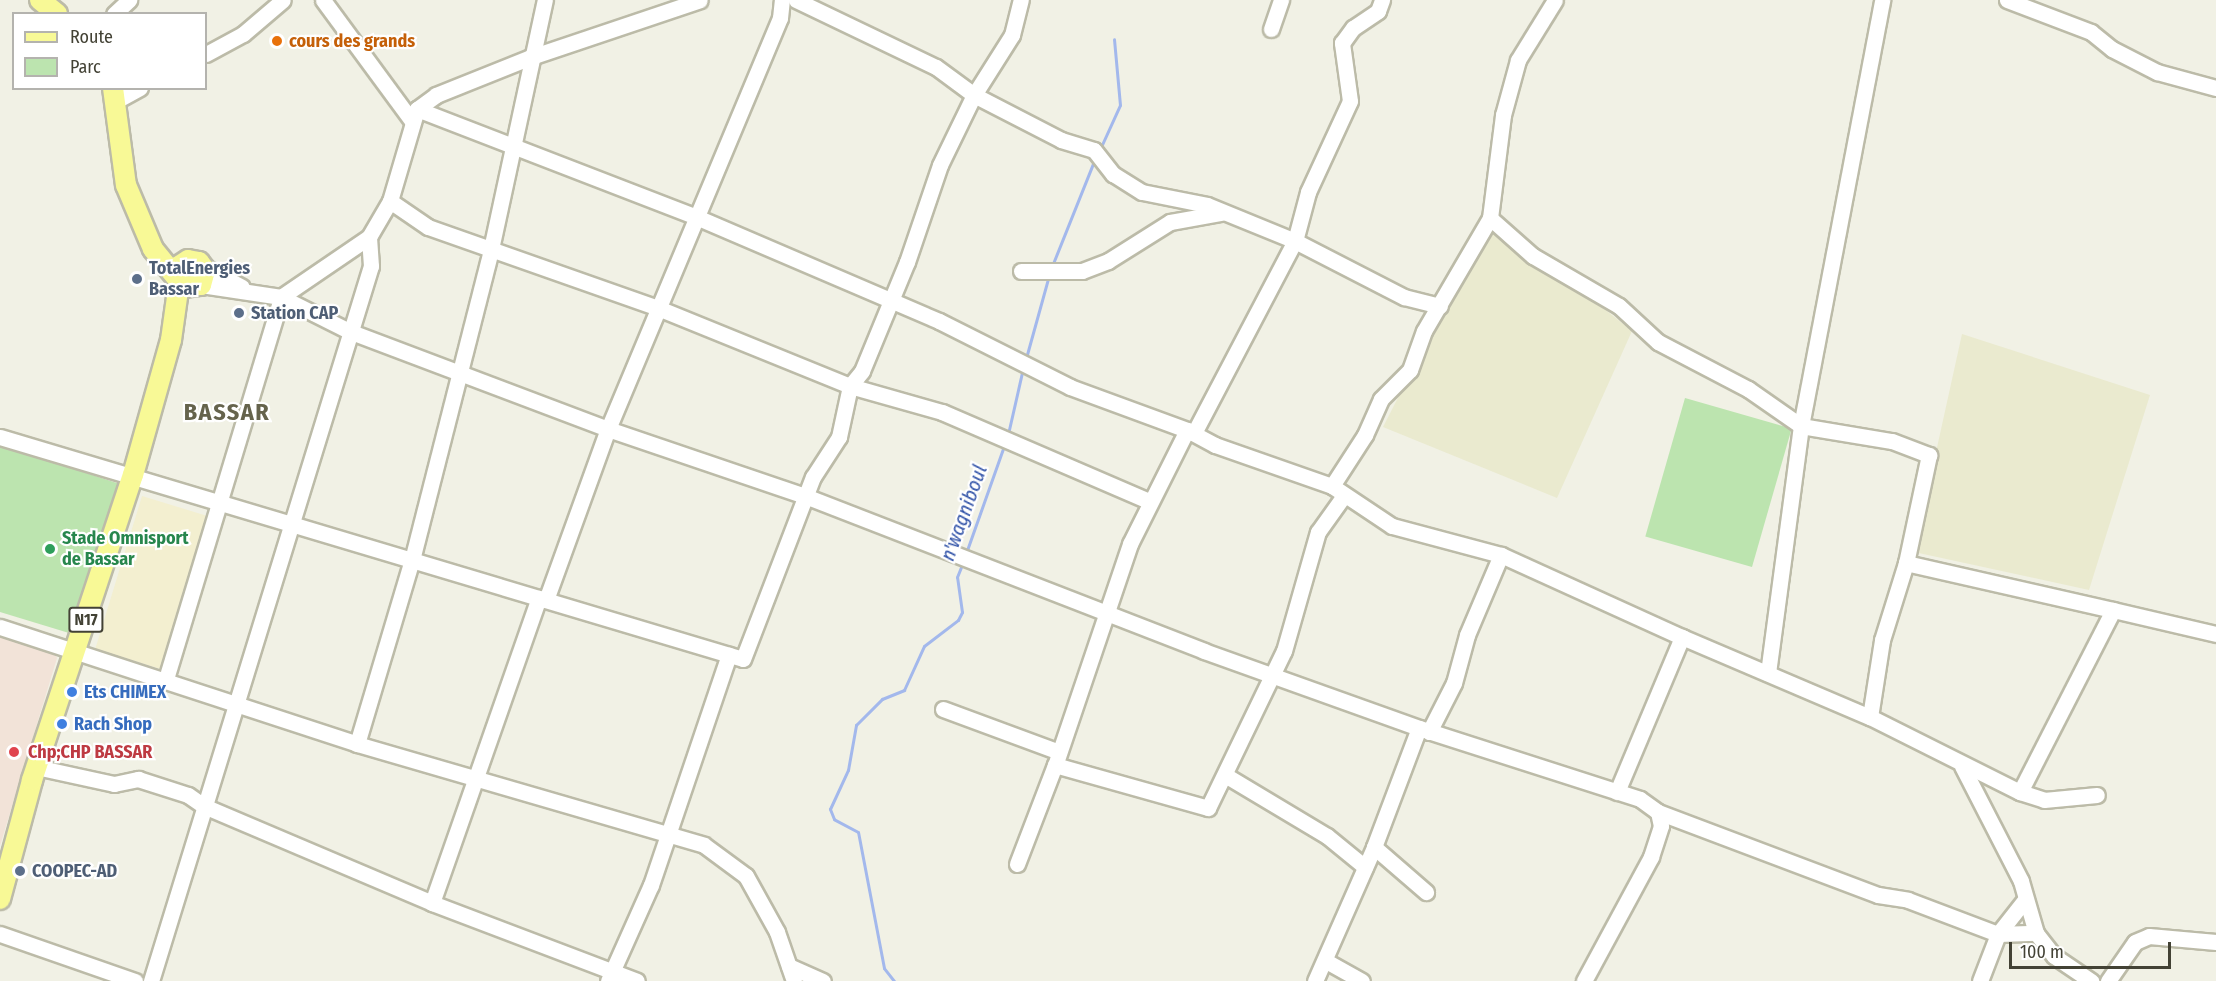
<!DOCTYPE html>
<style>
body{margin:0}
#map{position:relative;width:2216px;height:981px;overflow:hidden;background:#f1f1e5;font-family:"Fira Sans Condensed",sans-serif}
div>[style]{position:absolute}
.commercial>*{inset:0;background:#f3efd0;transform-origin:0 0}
.education>*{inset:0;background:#eaeacf}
.medical>*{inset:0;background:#f2e3d8}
.green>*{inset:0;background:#bce4af;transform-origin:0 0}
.stream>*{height:3px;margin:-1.5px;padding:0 1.5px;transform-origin:1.5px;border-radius:1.5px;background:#a3b8ec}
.roads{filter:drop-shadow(2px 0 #bcbba8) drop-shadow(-2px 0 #bcbba8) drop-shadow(0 2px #bcbba8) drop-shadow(0 -2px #bcbba8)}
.minor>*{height:15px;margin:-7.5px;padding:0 7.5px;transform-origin:7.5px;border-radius:7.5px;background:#fff}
.major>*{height:20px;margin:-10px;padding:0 10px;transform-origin:10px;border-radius:10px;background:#f8f996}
.dots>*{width:16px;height:16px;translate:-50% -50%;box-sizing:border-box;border:3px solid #fff;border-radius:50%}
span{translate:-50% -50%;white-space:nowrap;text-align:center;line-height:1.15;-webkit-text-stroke:4.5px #fff;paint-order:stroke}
.shield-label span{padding:2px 4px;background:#fff;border:2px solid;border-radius:4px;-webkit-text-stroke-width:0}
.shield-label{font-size:16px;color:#434235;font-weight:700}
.food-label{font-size:18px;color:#c56008;font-weight:700}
.left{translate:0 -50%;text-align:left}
.service-label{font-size:18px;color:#4e5e75;font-weight:700}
.leisure-label{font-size:18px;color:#27864d;font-weight:700}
.shop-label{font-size:18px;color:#366cbe;font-weight:700}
.health-label{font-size:18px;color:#be3a42;font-weight:700}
.water-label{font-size:20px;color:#3455a9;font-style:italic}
.district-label{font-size:24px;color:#65634c;font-weight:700;letter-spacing:1.5px}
.legend{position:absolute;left:12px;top:12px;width:195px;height:78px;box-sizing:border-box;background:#fff;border:2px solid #b4b3ae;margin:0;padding:8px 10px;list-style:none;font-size:18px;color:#434235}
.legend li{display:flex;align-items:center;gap:12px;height:30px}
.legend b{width:30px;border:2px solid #b4b3ae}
.scale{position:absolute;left:2009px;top:942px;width:162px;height:27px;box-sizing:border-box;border:3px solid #434235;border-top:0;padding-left:8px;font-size:18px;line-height:21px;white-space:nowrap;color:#434235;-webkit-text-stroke:4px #fff;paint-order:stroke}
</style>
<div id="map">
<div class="commercial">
<div style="left:142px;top:496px;width:70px;height:160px;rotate:17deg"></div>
</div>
<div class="education">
<div style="clip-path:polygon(1490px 218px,1632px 331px,1557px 498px,1383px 427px)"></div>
<div style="clip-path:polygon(1962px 334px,2150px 395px,2089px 590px,1914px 552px)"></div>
</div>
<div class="medical">
<div style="clip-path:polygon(0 630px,52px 646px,57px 658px,0 846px)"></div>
</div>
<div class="green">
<div style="left:1685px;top:398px;width:111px;height:144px;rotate:16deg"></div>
<div style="clip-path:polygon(0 445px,123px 485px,69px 633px,0 612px)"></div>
</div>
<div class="stream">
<div style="left:1100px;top:149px;width:48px;rotate:-65.6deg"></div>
<div style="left:1120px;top:105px;width:66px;rotate:-95.2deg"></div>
<div style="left:1052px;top:266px;width:113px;rotate:-68.2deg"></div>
<div style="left:1026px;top:358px;width:86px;rotate:-74.5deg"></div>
<div style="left:1008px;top:434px;width:68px;rotate:-77.2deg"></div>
<div style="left:966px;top:553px;width:117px;rotate:-70.5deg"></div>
<div style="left:894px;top:981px;width:16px;rotate:-128deg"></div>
<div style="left:884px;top:968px;width:138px;rotate:-100.8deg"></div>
<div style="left:858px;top:832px;width:27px;rotate:-152deg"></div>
<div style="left:834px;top:819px;width:11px;rotate:-112deg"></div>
<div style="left:830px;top:809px;width:43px;rotate:-65.2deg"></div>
<div style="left:848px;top:770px;width:46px;rotate:-79.9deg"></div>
<div style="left:856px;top:725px;width:37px;rotate:-45deg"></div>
<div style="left:882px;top:699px;width:24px;rotate:-22deg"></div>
<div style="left:904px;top:690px;width:48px;rotate:-65.6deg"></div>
<div style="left:924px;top:646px;width:43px;rotate:-37.4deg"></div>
<div style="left:958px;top:620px;width:9px;rotate:-63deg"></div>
<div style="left:962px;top:612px;width:35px;rotate:-98deg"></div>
<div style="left:957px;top:577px;width:16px;rotate:-68deg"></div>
</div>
<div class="roads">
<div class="minor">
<div style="left:323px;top:0;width:150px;rotate:53.7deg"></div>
<div style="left:796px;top:0;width:155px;rotate:25.6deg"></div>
<div style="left:936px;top:67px;width:47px;rotate:36.4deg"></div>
<div style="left:974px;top:95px;width:98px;rotate:27.3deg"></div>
<div style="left:1061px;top:140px;width:34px;rotate:17deg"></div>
<div style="left:1094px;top:150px;width:31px;rotate:52deg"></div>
<div style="left:1113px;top:174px;width:34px;rotate:32deg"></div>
<div style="left:1142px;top:192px;width:66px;rotate:11.3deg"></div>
<div style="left:1207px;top:205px;width:95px;rotate:22.2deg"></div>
<div style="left:1295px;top:241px;width:123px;rotate:27.2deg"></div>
<div style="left:1404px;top:297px;width:37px;rotate:14deg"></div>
<div style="left:2007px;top:0;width:90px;rotate:20.9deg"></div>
<div style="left:2091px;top:32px;width:27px;rotate:39deg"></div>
<div style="left:2112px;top:49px;width:51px;rotate:27.1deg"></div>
<div style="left:2157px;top:72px;width:61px;rotate:15.2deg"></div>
<div style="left:114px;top:14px;width:21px;rotate:-43deg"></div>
<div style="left:1271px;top:29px;width:31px;rotate:-71deg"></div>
<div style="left:206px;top:54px;width:42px;rotate:-28.4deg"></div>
<div style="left:243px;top:34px;width:52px;rotate:-40.4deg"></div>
<div style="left:118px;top:100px;width:25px;rotate:-29deg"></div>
<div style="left:417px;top:109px;width:297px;rotate:21.1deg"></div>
<div style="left:694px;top:216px;width:267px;rotate:23.2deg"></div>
<div style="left:939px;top:321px;width:147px;rotate:26.7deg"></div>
<div style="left:1070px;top:387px;width:125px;rotate:20.2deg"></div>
<div style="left:1187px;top:430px;width:127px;rotate:116.6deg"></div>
<div style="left:1130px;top:544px;width:233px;rotate:108.7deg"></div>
<div style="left:1055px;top:765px;width:159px;rotate:15.7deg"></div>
<div style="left:1208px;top:808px;width:174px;rotate:-64.2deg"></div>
<div style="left:1284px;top:651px;width:124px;rotate:-74.1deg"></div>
<div style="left:1318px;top:532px;width:43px;rotate:-54.5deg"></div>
<div style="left:390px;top:201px;width:46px;rotate:34.4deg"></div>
<div style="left:428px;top:227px;width:244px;rotate:19.4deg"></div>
<div style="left:658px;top:308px;width:207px;rotate:22.1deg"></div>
<div style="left:850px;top:386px;width:96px;rotate:15.8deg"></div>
<div style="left:942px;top:412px;width:225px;rotate:23.3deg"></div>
<div style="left:1490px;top:218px;width:57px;rotate:41.5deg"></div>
<div style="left:1533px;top:256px;width:99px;rotate:30.2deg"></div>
<div style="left:1619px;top:306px;width:53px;rotate:42.7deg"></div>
<div style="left:1658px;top:342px;width:102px;rotate:27.6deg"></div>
<div style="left:1748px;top:389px;width:65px;rotate:34.9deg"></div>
<div style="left:1801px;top:426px;width:434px;rotate:-79.2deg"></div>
<div style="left:203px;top:266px;width:44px;rotate:28.3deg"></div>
<div style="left:1021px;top:271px;width:61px"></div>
<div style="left:1082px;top:271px;width:28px;rotate:-21deg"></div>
<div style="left:1108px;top:261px;width:73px;rotate:-32.2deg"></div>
<div style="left:1170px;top:222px;width:52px;rotate:-10deg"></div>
<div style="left:201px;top:285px;width:81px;rotate:8.5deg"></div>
<div style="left:281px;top:297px;width:107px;rotate:-34.3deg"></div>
<div style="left:369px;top:237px;width:42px;rotate:-59.7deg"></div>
<div style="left:390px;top:201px;width:96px;rotate:-73.6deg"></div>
<div style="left:417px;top:109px;width:24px;rotate:-36deg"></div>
<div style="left:436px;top:95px;width:102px;rotate:-21.8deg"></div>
<div style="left:531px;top:57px;width:178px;rotate:-18.6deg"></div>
<div style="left:1187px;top:430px;width:32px;rotate:28deg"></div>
<div style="left:1215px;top:445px;width:124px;rotate:19.3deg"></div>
<div style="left:1332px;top:486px;width:72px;rotate:33.7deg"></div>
<div style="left:1392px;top:526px;width:113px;rotate:14.9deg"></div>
<div style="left:1501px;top:555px;width:199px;rotate:24.4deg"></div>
<div style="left:1682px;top:637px;width:168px;rotate:112.8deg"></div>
<div style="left:1194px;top:433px;width:217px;rotate:-62.3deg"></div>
<div style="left:1295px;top:241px;width:51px;rotate:-75.1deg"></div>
<div style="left:1308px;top:192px;width:100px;rotate:-65.2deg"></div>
<div style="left:1350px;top:101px;width:59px;rotate:-97.9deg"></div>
<div style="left:1342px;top:43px;width:19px;rotate:-54deg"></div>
<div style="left:1353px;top:28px;width:30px;rotate:-34deg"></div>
<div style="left:1378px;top:11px;width:12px;rotate:-70deg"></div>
<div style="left:0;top:437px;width:775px;rotate:16.64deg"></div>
<div style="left:743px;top:659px;width:195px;rotate:-69deg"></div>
<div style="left:813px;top:477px;width:48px;rotate:-57deg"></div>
<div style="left:839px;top:437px;width:52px;rotate:-77.8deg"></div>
<div style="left:850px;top:386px;width:19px;rotate:-51deg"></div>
<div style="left:862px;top:371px;width:118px;rotate:-67.6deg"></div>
<div style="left:907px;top:262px;width:102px;rotate:-71.2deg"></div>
<div style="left:940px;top:165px;width:78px;rotate:-64.1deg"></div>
<div style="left:974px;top:95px;width:71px;rotate:-57.7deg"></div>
<div style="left:1012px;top:35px;width:36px;rotate:-76deg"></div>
<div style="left:1332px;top:486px;width:61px;rotate:-57.1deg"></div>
<div style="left:1365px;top:435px;width:39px;rotate:-66deg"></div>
<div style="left:1381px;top:399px;width:41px;rotate:-45deg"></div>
<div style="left:1410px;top:370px;width:41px;rotate:-70.3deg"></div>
<div style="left:1424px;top:331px;width:131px;rotate:-59.7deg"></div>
<div style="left:1490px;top:218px;width:104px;rotate:-82.8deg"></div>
<div style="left:1503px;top:115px;width:57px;rotate:-74.7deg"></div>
<div style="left:1518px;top:60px;width:70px;rotate:-58.3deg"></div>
<div style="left:546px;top:600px;width:182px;rotate:-70.1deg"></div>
<div style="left:608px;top:429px;width:446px;rotate:-67.3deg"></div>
<div style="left:780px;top:18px;width:18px;rotate:-84deg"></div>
<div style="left:0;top:627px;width:376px;rotate:18.1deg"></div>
<div style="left:357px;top:744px;width:361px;rotate:16.2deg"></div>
<div style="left:704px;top:845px;width:52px;rotate:36.4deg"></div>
<div style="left:746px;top:876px;width:64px;rotate:61deg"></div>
<div style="left:777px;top:932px;width:52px;rotate:70.9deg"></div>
<div style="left:1682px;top:637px;width:204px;rotate:23.1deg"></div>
<div style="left:1870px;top:717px;width:168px;rotate:26.6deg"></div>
<div style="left:2020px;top:792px;width:25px;rotate:18deg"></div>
<div style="left:2044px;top:800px;width:53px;rotate:-5.4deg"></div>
<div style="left:1768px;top:673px;width:249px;rotate:-82.4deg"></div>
<div style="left:1801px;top:426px;width:92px;rotate:9.4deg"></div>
<div style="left:1892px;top:441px;width:40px;rotate:21deg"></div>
<div style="left:1929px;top:455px;width:110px;rotate:102deg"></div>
<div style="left:166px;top:679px;width:399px;rotate:-73.2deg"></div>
<div style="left:281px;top:297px;width:78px;rotate:26.6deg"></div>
<div style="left:351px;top:332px;width:275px;rotate:20.7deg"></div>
<div style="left:608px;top:429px;width:208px;rotate:18.8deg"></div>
<div style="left:805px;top:496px;width:428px;rotate:21.2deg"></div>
<div style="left:1204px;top:651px;width:228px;rotate:19.7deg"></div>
<div style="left:1419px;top:728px;width:232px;rotate:17.8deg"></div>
<div style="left:1640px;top:799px;width:22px;rotate:36deg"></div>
<div style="left:1658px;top:812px;width:14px;rotate:78deg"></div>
<div style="left:1661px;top:826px;width:33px;rotate:108deg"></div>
<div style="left:1651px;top:857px;width:141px;rotate:118.4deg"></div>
<div style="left:943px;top:709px;width:124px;rotate:20.3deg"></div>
<div style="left:1870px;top:717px;width:78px;rotate:-81.1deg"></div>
<div style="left:1882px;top:640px;width:81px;rotate:-72.7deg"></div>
<div style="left:1906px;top:563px;width:212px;rotate:12.8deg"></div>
<div style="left:1429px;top:732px;width:55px;rotate:-63deg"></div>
<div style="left:1454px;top:683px;width:50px;rotate:-74.8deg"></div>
<div style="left:1467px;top:635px;width:87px;rotate:-67deg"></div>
<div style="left:357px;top:744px;width:192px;rotate:-73.4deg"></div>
<div style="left:412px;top:560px;width:321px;rotate:-75.7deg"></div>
<div style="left:491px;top:249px;width:255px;rotate:-77.8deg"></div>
<div style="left:1962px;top:766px;width:129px;rotate:62.8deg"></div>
<div style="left:2021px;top:881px;width:54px;rotate:73.9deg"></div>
<div style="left:2036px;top:933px;width:29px;rotate:52deg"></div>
<div style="left:2054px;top:956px;width:45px;rotate:34deg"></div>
<div style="left:36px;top:767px;width:80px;rotate:12.3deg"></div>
<div style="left:114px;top:784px;width:25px;rotate:-12deg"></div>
<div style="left:138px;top:779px;width:52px;rotate:17.7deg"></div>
<div style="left:188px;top:795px;width:19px;rotate:35deg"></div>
<div style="left:204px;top:806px;width:248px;rotate:23deg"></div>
<div style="left:432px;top:903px;width:219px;rotate:20.8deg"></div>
<div style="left:1225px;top:775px;width:119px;rotate:30.9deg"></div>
<div style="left:1327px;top:836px;width:49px;rotate:39.2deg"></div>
<div style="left:2020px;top:792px;width:204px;rotate:-62.9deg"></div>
<div style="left:2113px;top:610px;width:106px;rotate:13.1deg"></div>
<div style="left:1658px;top:812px;width:235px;rotate:20.7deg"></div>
<div style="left:1878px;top:895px;width:30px;rotate:9deg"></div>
<div style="left:1908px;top:900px;width:96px;rotate:20.7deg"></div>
<div style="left:1998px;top:934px;width:38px;rotate:-2deg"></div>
<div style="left:1374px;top:847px;width:69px;rotate:40.9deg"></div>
<div style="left:1017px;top:864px;width:106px;rotate:-69deg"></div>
<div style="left:432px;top:903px;width:323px;rotate:-70.7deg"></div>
<div style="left:0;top:934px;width:143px;rotate:19.2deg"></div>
<div style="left:1326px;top:961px;width:41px;rotate:29.1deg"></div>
<div style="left:789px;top:966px;width:37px;rotate:24deg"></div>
<div style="left:151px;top:981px;width:748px;rotate:-72.9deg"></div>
<div style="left:371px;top:266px;width:29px;rotate:-94deg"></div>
<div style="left:608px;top:981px;width:105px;rotate:-65.9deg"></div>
<div style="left:651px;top:885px;width:243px;rotate:-71.3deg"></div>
<div style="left:1315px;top:981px;width:146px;rotate:-66.2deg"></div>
<div style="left:1374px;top:847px;width:127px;rotate:-69.3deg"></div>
<div style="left:1980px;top:981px;width:50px;rotate:-69deg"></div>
<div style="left:1998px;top:934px;width:42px;rotate:-51.8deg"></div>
<div style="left:2108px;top:981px;width:47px;rotate:-55.3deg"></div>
<div style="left:2135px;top:942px;width:15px;rotate:-23deg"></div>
<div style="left:2149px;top:936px;width:67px;rotate:5.1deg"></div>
</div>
<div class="major">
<div style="left:40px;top:0;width:22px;rotate:39deg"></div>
<div style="left:113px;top:88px;width:98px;rotate:82.4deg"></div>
<div style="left:126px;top:185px;width:69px;rotate:67.1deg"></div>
<div style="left:153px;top:249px;width:49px;rotate:50.8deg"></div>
<div style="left:184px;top:287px;width:17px;rotate:-7deg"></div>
<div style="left:201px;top:285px;width:16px;rotate:-75deg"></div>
<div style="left:205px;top:270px;width:10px;rotate:-127deg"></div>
<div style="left:199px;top:262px;width:11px;rotate:-170deg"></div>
<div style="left:188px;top:260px;width:11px;rotate:146deg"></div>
<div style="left:179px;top:266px;width:11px;rotate:100deg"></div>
<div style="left:0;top:899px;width:123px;rotate:-74.9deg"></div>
<div style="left:32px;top:780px;width:321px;rotate:-71.7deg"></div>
<div style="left:133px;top:475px;width:140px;rotate:-74.3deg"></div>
<div style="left:171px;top:340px;width:58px;rotate:-82deg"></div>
</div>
</div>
<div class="dots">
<div style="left:277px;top:41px;background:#e8710a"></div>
<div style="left:137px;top:279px;background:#5c6f8a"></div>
<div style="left:239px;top:313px;background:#5c6f8a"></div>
<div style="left:50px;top:549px;background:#2e9e5b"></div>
<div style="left:72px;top:692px;background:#3f7fe0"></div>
<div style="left:62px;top:724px;background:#3f7fe0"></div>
<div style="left:14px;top:752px;background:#e0444e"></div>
<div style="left:20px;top:871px;background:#5c6f8a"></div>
</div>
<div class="shield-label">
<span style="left:86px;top:620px">N17</span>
</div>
<div class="food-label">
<span class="left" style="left:289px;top:41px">cours des grands</span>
</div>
<div class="service-label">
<span class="left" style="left:149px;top:279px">TotalEnergies<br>Bassar</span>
<span class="left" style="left:251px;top:313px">Station CAP</span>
<span class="left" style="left:32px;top:871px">COOPEC-AD</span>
</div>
<div class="leisure-label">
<span class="left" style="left:62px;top:549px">Stade Omnisport<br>de Bassar</span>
</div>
<div class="shop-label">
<span class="left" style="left:84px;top:692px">Ets CHIMEX</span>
<span class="left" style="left:74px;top:724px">Rach Shop</span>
</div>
<div class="health-label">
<span class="left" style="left:28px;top:752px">Chp;CHP BASSAR</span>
</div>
<div class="water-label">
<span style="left:964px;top:513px;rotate:-70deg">n'wagniboul</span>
</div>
<div class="district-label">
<span style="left:227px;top:413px">BASSAR</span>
</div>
<ul class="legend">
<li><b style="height:8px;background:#f8f996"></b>Route</li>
<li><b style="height:16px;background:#bce4af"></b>Parc</li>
</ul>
<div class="scale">100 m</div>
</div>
